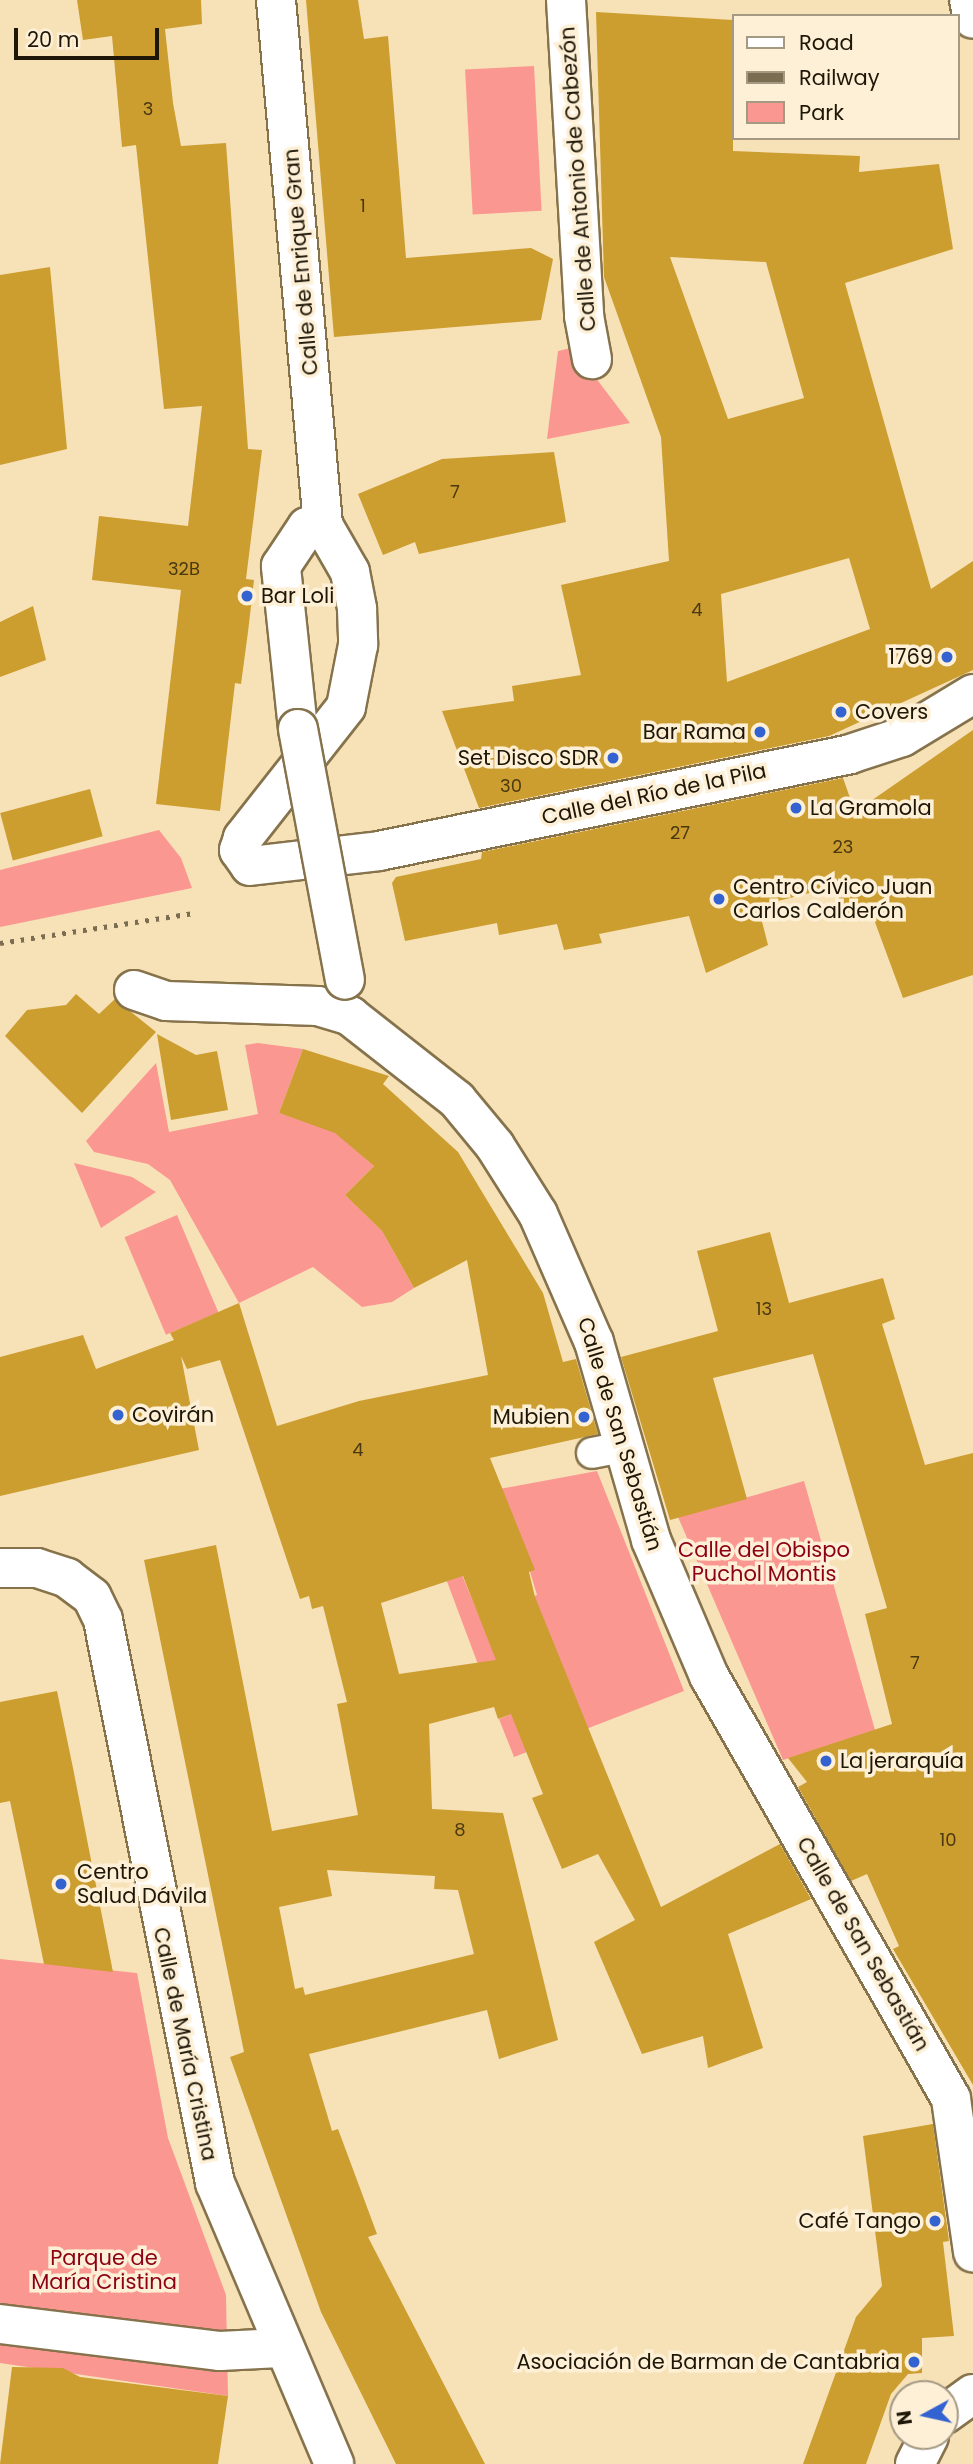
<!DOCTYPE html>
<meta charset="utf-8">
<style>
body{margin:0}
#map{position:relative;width:973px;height:2464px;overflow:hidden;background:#f7e1b7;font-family:Poppins,sans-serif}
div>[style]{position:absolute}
.green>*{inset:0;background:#fb9791;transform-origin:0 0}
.building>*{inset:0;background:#cc9d2f;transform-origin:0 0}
.roads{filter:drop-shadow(2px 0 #86734c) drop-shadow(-2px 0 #86734c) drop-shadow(0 2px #86734c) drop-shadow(0 -2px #86734c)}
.pedestrian>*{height:30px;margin:-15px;padding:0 15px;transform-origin:15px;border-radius:15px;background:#fff}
.minor>*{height:38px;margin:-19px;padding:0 19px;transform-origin:19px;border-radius:19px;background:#fff}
.rail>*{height:5px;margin-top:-2.5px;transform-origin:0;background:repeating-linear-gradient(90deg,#7b6d52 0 3.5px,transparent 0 10.5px)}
.bridges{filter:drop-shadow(2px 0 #86734c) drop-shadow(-2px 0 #86734c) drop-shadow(0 2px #86734c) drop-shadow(0 -2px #86734c)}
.minor-bridge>*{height:38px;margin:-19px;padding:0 19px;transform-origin:19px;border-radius:19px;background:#fff}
.dots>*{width:19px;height:19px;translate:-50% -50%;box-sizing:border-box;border:4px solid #fdf0d7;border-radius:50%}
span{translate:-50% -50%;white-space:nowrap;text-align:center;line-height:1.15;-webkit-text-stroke:7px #fdf0d7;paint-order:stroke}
.number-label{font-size:18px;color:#4a3810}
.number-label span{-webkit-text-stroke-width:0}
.street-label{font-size:21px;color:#1e1606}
.poi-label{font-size:21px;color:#1e1606}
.left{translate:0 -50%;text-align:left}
.right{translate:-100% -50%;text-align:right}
.park-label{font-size:21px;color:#8c0116}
.legend{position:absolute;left:732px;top:14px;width:228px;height:126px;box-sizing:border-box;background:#fdf0d7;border:2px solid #a49983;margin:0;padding:9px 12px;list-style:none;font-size:21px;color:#1e1606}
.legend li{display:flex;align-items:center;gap:14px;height:35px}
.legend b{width:35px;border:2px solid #a49983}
.north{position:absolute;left:889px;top:2380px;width:70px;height:70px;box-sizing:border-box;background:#fdf0d7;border:2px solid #a49983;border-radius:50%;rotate:262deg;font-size:19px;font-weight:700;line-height:28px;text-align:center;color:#1e1606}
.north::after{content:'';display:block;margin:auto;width:24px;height:32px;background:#3362d1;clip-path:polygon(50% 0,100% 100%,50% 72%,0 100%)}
.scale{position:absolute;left:14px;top:28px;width:145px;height:32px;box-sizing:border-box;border:4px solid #1e1606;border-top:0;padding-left:9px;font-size:21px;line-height:24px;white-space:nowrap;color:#1e1606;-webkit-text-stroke:5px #fdf0d7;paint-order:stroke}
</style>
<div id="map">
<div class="green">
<div style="left:534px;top:66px;width:145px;height:69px;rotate:87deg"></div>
<div style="clip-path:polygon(584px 345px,589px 369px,630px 423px,547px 439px,558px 351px)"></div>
<div style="clip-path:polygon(159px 830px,181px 858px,192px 888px,0 927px,0 870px)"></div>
<div style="clip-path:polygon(258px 1043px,303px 1049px,279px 1113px,335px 1132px,374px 1166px,345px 1195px,382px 1231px,414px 1288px,392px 1302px,362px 1307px,313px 1267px,239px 1303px,170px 1180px,148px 1164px,94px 1152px,86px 1141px,156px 1063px,169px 1132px,258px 1114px,245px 1045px)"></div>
<div style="clip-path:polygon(74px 1163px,132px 1177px,156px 1192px,101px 1228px)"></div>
<div style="left:177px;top:1215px;width:106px;height:57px;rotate:67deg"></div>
<div style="clip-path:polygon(evenodd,597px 1471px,684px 1691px,514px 1757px,499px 1719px,523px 1709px,585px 1725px,488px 1691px,418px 1504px,597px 1471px,514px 1518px,537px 1595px,480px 1618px,459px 1568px,514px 1518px)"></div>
<div style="clip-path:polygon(804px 1481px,875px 1730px,783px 1760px,678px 1517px)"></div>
<div style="clip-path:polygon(0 1959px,137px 1973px,168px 2138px,226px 2295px,228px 2396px,0 2363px)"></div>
</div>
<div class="building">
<div style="clip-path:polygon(77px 0,201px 0,202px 24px,165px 29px,173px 103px,181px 146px,226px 143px,248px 449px,262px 450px,246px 579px,254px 580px,248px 632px,241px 684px,235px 683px,220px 811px,156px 804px,181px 590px,92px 580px,99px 516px,188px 526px,202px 406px,164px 409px,136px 145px,122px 147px,112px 36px,83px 40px)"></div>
<div style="clip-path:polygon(306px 0,358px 0,364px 39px,388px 36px,406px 258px,531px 248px,553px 259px,541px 320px,334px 337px)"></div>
<div style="clip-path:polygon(evenodd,596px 12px,733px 20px,733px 151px,860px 156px,859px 172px,939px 164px,953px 249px,845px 283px,931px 589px,973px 561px,973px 670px,829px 736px,479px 808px,442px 711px,514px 701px,512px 686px,581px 675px,561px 585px,669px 561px,661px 437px,604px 277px,596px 12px,670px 257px,766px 262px,804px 398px,728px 419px,670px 257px,596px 12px,849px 558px,870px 629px,727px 682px,721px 594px,849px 558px)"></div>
<div style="clip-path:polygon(50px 267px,67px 449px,0 465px,0 275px)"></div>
<div style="clip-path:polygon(554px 452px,566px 522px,419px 554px,415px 542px,383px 555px,358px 494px,442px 459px)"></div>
<div style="clip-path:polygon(33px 606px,46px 660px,0 677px,0 622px)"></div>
<div style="clip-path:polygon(973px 730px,973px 975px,903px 998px,869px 906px,842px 915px,833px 887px,758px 906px,768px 945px,706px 973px,689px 916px,599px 934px,602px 943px,564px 950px,557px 924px,499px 935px,497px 923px,405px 941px,392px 883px,396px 877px,481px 859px,482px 852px,843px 778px,855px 812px)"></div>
<div style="left:90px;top:789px;width:49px;height:93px;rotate:75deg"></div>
<div style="clip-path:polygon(76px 994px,99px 1014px,115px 999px,156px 1032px,82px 1113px,5px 1036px,27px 1010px,66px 1005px)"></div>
<div style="clip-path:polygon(157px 1034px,196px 1055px,217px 1051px,228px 1110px,171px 1120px)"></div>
<div style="clip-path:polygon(evenodd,303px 1049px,389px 1076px,383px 1084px,458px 1152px,543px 1293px,563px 1362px,576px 1359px,598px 1434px,490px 1458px,535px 1570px,529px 1572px,535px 1597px,661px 1907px,780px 1844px,811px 1899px,728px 1934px,763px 2048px,708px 2068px,703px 2036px,642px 2054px,594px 1942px,635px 1920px,598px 1854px,562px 1869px,532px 1798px,543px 1794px,511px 1714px,498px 1719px,494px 1707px,429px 1724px,432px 1809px,503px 1813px,558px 2040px,499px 2059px,487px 2010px,309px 2054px,332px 2131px,338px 2129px,377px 2234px,368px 2237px,485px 2464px,396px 2464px,321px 2312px,230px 2057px,244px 2052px,144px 1560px,216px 1545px,272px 1831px,358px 1815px,337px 1704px,347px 1702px,323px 1606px,312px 1609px,309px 1596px,300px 1599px,220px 1360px,187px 1369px,181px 1356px,199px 1450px,0 1496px,0 1357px,83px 1335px,96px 1369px,174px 1340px,170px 1333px,239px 1303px,277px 1426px,359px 1401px,488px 1375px,467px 1260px,414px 1288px,382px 1231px,345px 1195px,374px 1166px,335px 1133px,279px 1113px,303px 1049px,463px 1576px,496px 1660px,399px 1674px,381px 1603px,463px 1576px,303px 1049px,327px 1870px,435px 1876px,434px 1889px,458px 1890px,474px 1954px,305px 1995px,303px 1987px,295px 1989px,279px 1907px,332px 1896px,327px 1870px)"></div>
<div style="clip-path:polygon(770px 1232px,789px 1303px,883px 1278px,895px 1319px,882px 1324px,925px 1465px,973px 1453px,973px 2085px,893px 1949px,899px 1946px,867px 1874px,851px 1881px,798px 1787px,807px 1782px,788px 1758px,892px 1724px,865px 1614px,887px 1608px,813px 1354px,713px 1378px,747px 1499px,670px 1520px,621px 1357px,718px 1331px,697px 1251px)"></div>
<div style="clip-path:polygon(57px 1691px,73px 1768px,113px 1972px,44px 1964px,10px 1801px,0 1803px,0 1702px)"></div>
<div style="clip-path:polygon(933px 2124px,949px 2241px,943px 2242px,954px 2336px,922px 2338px,922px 2373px,908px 2374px,891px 2394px,866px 2464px,803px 2464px,856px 2317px,882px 2286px,863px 2136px)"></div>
<div style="clip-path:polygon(12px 2367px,63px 2368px,80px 2377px,228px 2396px,218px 2464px,0 2464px)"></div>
</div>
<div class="roads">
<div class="pedestrian">
<div style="left:592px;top:1453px;width:33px;rotate:-11deg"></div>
</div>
<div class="minor">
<div style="left:276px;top:0;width:527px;rotate:84.88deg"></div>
<div style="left:566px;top:0;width:317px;rotate:86.7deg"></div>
<div style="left:584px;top:316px;width:44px;rotate:79.5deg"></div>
<div style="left:969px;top:0;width:19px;rotate:78deg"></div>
<div style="left:323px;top:525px;width:54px;rotate:60.1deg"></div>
<div style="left:350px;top:572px;width:38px;rotate:79deg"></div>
<div style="left:357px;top:609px;width:36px;rotate:88deg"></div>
<div style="left:358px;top:645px;width:63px;rotate:101deg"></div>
<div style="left:346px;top:707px;width:167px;rotate:128.2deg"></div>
<div style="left:243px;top:838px;width:13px;rotate:108deg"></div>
<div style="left:239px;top:850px;width:19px;rotate:55deg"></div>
<div style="left:250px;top:866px;width:130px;rotate:-6.6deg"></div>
<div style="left:379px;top:851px;width:481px;rotate:-11.6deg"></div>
<div style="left:850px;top:754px;width:55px;rotate:-18.1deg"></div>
<div style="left:902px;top:737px;width:83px;rotate:-31.2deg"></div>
<div style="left:298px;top:729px;width:164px;rotate:-96deg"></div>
<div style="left:281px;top:566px;width:47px;rotate:-56.3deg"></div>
<div style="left:307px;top:527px;width:16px;rotate:-7deg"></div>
<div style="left:134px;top:990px;width:34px;rotate:19deg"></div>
<div style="left:166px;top:1001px;width:152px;rotate:1.9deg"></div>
<div style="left:318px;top:1006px;width:34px;rotate:17deg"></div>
<div style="left:350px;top:1016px;width:136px;rotate:38.1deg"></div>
<div style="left:457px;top:1100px;width:60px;rotate:50.4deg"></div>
<div style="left:495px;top:1146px;width:80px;rotate:57.7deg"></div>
<div style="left:538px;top:1214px;width:140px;rotate:66.4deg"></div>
<div style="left:594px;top:1342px;width:206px;rotate:73.9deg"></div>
<div style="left:651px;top:1540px;width:148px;rotate:66.9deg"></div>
<div style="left:709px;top:1676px;width:487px;rotate:60.2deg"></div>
<div style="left:951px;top:2099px;width:155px;rotate:81.8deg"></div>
<div style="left:0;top:1568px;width:37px"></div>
<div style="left:37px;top:1568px;width:32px;rotate:18deg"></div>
<div style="left:67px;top:1578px;width:31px;rotate:37deg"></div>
<div style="left:92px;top:1597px;width:25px;rotate:64deg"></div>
<div style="left:103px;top:1620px;width:574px;rotate:78.75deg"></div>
<div style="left:215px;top:2183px;width:305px;rotate:67deg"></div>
<div style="left:0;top:2324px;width:222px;rotate:7deg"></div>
<div style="left:220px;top:2351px;width:60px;rotate:-2.9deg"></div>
<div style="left:945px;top:2414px;width:34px;rotate:-36deg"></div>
<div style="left:915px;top:2464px;width:31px;rotate:-63deg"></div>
</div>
</div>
<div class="rail">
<div style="left:0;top:943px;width:196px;rotate:-8.8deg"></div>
</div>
<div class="bridges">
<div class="minor-bridge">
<div style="left:298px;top:729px;width:255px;rotate:79.4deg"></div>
</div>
</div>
<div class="dots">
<div style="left:247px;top:596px;background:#3362d1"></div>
<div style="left:947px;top:657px;background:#3362d1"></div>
<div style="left:841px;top:712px;background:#3362d1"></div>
<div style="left:760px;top:732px;background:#3362d1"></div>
<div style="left:613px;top:758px;background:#3362d1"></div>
<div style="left:796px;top:808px;background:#3362d1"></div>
<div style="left:719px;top:899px;background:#3362d1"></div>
<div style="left:118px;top:1415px;background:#3362d1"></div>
<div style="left:584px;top:1417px;background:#3362d1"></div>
<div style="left:826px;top:1761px;background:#3362d1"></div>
<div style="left:61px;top:1884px;background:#3362d1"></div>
<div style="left:935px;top:2221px;background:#3362d1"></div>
<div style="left:914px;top:2362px;background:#3362d1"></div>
</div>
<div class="number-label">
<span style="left:148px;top:109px">3</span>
<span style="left:363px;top:206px">1</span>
<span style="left:455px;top:492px">7</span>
<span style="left:184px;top:569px">32B</span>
<span style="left:697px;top:610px">4</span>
<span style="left:511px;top:786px">30</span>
<span style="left:680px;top:833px">27</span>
<span style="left:843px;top:847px">23</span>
<span style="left:764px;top:1309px">13</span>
<span style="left:358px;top:1450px">4</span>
<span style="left:915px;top:1663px">7</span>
<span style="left:460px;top:1830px">8</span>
<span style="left:948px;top:1840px">10</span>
</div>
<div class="street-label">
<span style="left:578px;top:179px;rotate:-94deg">Calle de Antonio de Cabezón</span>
<span style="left:301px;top:262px;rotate:-95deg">Calle de Enrique Gran</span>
<span style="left:654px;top:794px;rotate:-12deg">Calle del Río de la Pila</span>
<span style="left:620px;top:1434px;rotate:73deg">Calle de San Sebastián</span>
<span style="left:863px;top:1944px;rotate:60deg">Calle de San Sebastián</span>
<span style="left:185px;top:2044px;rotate:78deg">Calle de María Cristina</span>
</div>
<div class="poi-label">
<span class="left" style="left:261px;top:596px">Bar Loli</span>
<span class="right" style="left:933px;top:657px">1769</span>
<span class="left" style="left:855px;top:712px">Covers</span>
<span class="right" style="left:746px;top:732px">Bar Rama</span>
<span class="right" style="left:599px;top:758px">Set Disco SDR</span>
<span class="left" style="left:810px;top:808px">La Gramola</span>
<span class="left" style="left:733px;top:899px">Centro Cívico Juan<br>Carlos Calderón</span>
<span class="left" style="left:132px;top:1415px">Covirán</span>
<span class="right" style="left:570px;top:1417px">Mubien</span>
<span class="left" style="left:840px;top:1761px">La jerarquía</span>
<span class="left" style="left:77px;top:1884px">Centro<br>Salud Dávila</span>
<span class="right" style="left:921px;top:2221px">Café Tango</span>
<span class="right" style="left:900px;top:2362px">Asociación de Barman de Cantabria</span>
</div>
<div class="park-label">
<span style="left:764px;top:1562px">Calle del Obispo<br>Puchol Montis</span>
<span style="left:104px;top:2270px">Parque de<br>María Cristina</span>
</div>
<ul class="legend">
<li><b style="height:9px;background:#fff"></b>Road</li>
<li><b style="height:9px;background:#7b6d52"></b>Railway</li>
<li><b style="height:19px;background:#fb9791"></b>Park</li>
</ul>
<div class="north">N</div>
<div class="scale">20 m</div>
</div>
